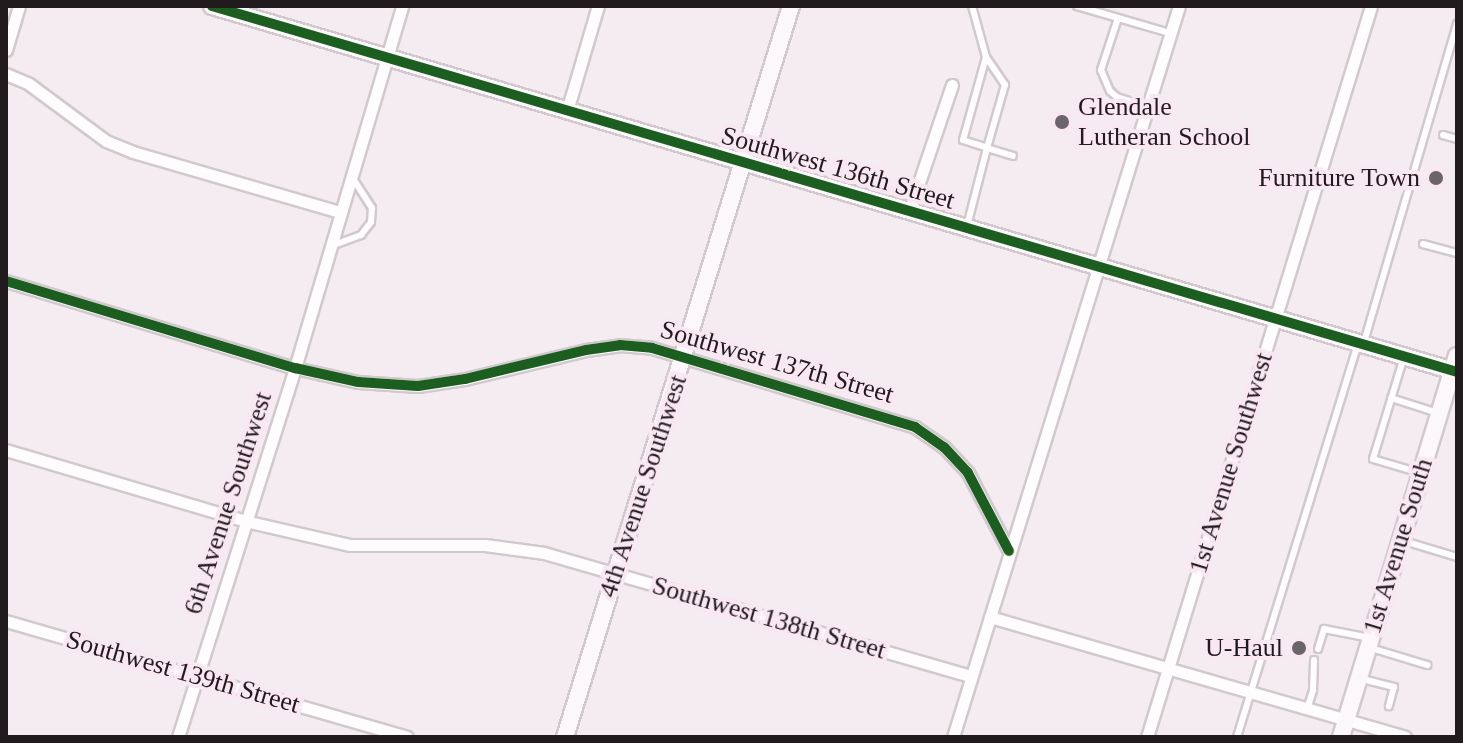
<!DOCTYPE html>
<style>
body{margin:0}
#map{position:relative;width:1463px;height:743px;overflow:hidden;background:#f5ecf1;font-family:Georgia,serif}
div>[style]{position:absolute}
.roads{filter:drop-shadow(2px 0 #d1c9cd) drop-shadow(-2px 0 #d1c9cd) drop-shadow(0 2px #d1c9cd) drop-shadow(0 -2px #d1c9cd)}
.lane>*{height:6px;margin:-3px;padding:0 3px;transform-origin:3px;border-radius:3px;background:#fefcfd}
.street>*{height:11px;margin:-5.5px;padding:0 5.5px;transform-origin:5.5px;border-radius:5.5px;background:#fefcfd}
.secondary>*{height:16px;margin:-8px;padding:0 8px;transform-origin:8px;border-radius:8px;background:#fbf7fa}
.cycleway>*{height:10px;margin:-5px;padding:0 5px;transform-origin:5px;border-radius:5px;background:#1b5e20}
.dots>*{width:22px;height:22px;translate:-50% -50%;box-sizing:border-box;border:4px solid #f9e8f1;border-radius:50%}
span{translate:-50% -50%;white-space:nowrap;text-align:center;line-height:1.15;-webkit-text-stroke:8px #f9e8f1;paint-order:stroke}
.poi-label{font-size:26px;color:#211b1e}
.left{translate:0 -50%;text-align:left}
.right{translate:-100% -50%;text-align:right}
.street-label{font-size:26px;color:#211b1e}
.frame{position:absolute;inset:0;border:8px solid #211b1e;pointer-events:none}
</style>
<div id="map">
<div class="roads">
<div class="lane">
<div style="left:972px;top:6px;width:53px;rotate:74.6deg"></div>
<div style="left:1077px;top:6px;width:97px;rotate:16.2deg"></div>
<div style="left:1118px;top:18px;width:55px;rotate:108.1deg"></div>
<div style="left:1101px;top:70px;width:23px;rotate:67deg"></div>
<div style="left:1110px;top:91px;width:9px;rotate:41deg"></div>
<div style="left:1117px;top:97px;width:32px;rotate:18deg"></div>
<div style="left:1443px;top:135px;width:15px;rotate:16deg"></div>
<div style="left:967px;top:226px;width:81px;rotate:-75.6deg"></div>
<div style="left:987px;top:148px;width:66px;rotate:-74.1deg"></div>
<div style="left:1005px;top:85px;width:34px;rotate:-124deg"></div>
<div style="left:986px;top:57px;width:86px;rotate:105.5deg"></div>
<div style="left:963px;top:140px;width:25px;rotate:18deg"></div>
<div style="left:987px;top:148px;width:27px;rotate:17deg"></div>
<div style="left:1423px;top:244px;width:35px;rotate:15deg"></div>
<div style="left:331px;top:246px;width:32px;rotate:-20deg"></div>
<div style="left:361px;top:235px;width:16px;rotate:-52deg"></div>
<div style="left:371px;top:222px;width:14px;rotate:-86deg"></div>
<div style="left:372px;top:208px;width:37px;rotate:-123deg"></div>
<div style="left:1364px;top:342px;width:332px;rotate:-73.7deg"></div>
<div style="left:1403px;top:360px;width:103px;rotate:106.9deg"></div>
<div style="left:1373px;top:459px;width:49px;rotate:16.6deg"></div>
<div style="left:1391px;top:398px;width:49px;rotate:17.7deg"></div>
<div style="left:1404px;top:541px;width:55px;rotate:16.8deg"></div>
<div style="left:1371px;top:648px;width:59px;rotate:16.9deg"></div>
<div style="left:1318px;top:649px;width:21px;rotate:-73deg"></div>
<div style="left:1324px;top:629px;width:47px;rotate:11.1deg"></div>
<div style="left:1362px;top:679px;width:33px;rotate:14deg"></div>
<div style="left:1394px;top:687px;width:20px;rotate:105deg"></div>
<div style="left:1307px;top:709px;width:20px;rotate:-72deg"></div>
<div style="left:1313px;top:690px;width:30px;rotate:-88deg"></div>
<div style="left:1237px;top:737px;width:411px;rotate:-72.9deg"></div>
</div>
<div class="street">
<div style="left:6px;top:50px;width:46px;rotate:-73.5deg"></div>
<div style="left:6px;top:74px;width:25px;rotate:23deg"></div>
<div style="left:29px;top:84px;width:96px;rotate:36.5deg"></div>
<div style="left:106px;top:141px;width:29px;rotate:22deg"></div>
<div style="left:133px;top:152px;width:216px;rotate:16.2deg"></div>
<div style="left:567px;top:111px;width:109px;rotate:-73.6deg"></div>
<div style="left:909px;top:212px;width:134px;rotate:-71.3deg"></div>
<div style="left:6px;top:281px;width:302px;rotate:16.8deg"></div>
<div style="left:295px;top:368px;width:65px;rotate:12.5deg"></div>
<div style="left:358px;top:382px;width:60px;rotate:3.8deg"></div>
<div style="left:418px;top:386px;width:48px;rotate:-8.5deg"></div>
<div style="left:465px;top:379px;width:124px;rotate:-13.5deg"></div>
<div style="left:586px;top:350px;width:34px;rotate:-8deg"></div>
<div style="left:620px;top:345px;width:32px;rotate:5deg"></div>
<div style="left:652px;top:348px;width:275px;rotate:16.7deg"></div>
<div style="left:915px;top:427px;width:35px;rotate:35deg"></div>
<div style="left:944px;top:447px;width:35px;rotate:47deg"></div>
<div style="left:968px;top:473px;width:88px;rotate:62.3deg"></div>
<div style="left:6px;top:450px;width:249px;rotate:16.5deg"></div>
<div style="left:245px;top:521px;width:108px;rotate:12.9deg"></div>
<div style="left:350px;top:545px;width:135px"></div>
<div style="left:485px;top:545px;width:60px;rotate:7.7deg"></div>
<div style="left:544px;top:553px;width:444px;rotate:16.1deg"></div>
<div style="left:990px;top:617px;width:432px;rotate:16.1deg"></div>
<div style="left:6px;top:621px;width:417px;rotate:16.1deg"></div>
<div style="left:178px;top:737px;width:387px;rotate:-72.4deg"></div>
<div style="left:295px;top:368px;width:377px;rotate:-73.5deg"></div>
<div style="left:953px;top:737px;width:765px;rotate:-72.82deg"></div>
<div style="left:1147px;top:737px;width:765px;rotate:-72.96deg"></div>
</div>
<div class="secondary">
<div style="left:212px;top:6px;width:1298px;rotate:16.38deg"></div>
<div style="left:565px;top:737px;width:765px;rotate:-72.82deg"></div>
<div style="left:1341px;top:737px;width:398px;rotate:-73.1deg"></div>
</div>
</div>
<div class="cycleway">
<div style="left:212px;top:6px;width:1298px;rotate:16.38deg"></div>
<div style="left:6px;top:281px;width:302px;rotate:16.8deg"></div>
<div style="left:295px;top:368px;width:65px;rotate:12.5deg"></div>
<div style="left:358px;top:382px;width:60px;rotate:3.8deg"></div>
<div style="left:418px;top:386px;width:48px;rotate:-8.5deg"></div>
<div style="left:465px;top:379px;width:124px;rotate:-13.5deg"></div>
<div style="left:586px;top:350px;width:34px;rotate:-8deg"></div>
<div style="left:620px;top:345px;width:32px;rotate:5deg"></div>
<div style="left:652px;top:348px;width:275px;rotate:16.7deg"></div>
<div style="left:915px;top:427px;width:35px;rotate:35deg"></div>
<div style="left:944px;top:447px;width:35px;rotate:47deg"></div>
<div style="left:968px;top:473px;width:88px;rotate:62.3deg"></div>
</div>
<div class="dots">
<div style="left:1062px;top:122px;background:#6b6468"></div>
<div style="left:1436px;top:178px;background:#6b6468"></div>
<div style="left:1299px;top:648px;background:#6b6468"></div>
</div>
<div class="poi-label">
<span class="left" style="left:1078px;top:122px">Glendale<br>Lutheran School</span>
<span class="right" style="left:1420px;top:178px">Furniture Town</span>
<span class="right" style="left:1283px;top:648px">U-Haul</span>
</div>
<div class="street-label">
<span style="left:838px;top:168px;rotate:16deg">Southwest 136th Street</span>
<span style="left:777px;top:362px;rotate:16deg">Southwest 137th Street</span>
<span style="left:1231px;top:463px;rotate:-73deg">1st Avenue Southwest</span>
<span style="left:643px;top:486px;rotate:-72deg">4th Avenue Southwest</span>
<span style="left:228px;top:503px;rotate:-72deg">6th Avenue Southwest</span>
<span style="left:1398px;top:546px;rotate:-73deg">1st Avenue South</span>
<span style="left:769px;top:618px;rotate:16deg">Southwest 138th Street</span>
<span style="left:183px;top:672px;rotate:16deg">Southwest 139th Street</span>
</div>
<div class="frame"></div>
</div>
